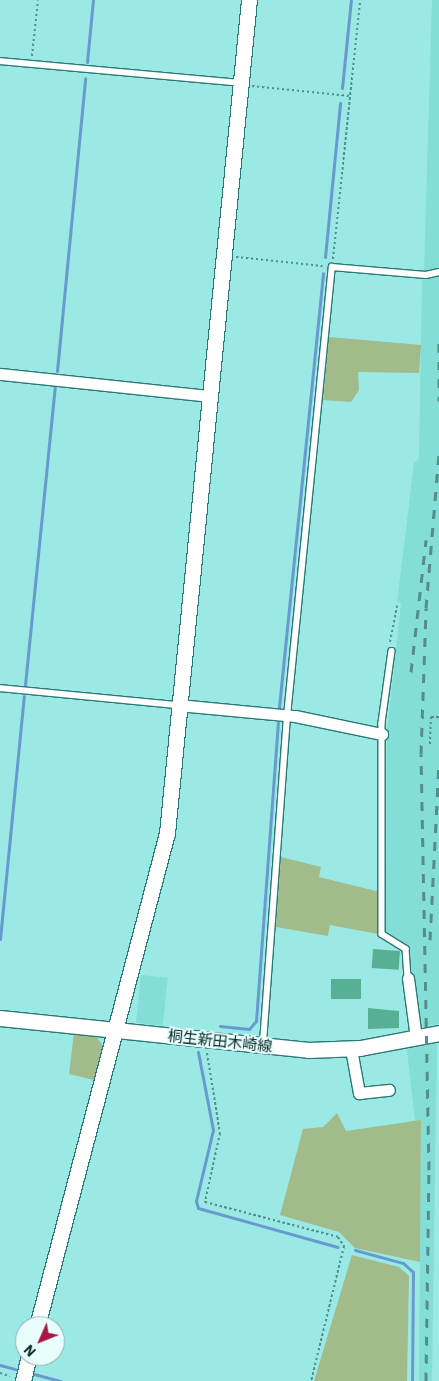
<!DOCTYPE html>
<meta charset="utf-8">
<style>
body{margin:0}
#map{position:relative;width:439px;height:1381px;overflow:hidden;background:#9be9e4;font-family:"IBM Plex Sans","Noto Sans JP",sans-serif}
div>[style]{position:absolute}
.built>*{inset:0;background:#84ded8;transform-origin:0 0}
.green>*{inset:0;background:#a1bb8a}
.stream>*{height:3px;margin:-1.5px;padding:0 1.5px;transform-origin:1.5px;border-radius:1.5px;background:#699acf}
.building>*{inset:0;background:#57af94;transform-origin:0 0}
.path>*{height:2px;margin-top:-1px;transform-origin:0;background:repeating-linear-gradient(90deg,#548d89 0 2.5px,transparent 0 5px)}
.roads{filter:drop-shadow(1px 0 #297976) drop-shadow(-1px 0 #297976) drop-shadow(0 1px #297976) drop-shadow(0 -1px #297976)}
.lane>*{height:5.5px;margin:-2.75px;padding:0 2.75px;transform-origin:2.75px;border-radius:2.75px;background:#fff}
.street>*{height:11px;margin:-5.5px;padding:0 5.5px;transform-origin:5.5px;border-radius:5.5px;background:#fff}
.secondary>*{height:15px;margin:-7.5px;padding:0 7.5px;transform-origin:7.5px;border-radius:7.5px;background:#fff}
.rail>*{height:3px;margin-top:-1.5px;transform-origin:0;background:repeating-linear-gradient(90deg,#558d8a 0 9px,transparent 0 18px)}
span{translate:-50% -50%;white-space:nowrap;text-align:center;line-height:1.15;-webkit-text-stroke:4px #e8fefd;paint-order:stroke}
.street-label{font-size:15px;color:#0a2c2a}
.north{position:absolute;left:15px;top:1316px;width:50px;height:50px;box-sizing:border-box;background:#e8fefd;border:1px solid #8faaa9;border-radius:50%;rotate:226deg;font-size:14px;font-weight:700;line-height:20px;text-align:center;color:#0a2c2a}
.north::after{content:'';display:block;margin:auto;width:18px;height:22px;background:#ab1745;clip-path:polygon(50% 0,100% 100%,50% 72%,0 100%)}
</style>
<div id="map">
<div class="built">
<div style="clip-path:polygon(432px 0,439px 0,439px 269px,432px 272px,424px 272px)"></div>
<div style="clip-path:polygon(439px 274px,439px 1024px,419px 1027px,408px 946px,386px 931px,387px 731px,401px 603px,397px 602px,414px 463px,419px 459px,422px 280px)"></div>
<div style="left:141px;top:975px;width:27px;height:48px;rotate:6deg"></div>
<div style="clip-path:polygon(437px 1041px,432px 1381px,419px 1381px,421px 1121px,415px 1121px,407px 1051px,410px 1046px)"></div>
</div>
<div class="green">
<div style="clip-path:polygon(329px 337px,421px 345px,419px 373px,358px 372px,359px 390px,351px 402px,323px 400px)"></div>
<div style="clip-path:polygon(281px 857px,321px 867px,319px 877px,380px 892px,378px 934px,330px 925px,328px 936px,276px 927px)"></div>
<div style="clip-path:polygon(74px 1033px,95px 1035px,103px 1046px,94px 1080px,69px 1074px)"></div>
<div style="clip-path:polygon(337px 1113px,346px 1131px,421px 1120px,420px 1262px,355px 1248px,339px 1232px,280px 1215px,303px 1129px,323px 1127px)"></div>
<div style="clip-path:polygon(352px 1255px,399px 1267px,409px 1276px,407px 1381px,314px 1381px)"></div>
</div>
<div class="stream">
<div style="left:87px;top:62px;width:62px;rotate:-84.5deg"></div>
<div style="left:342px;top:88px;width:88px;rotate:-84.2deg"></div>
<div style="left:325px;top:257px;width:155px;rotate:-84.4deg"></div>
<div style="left:57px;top:371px;width:294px;rotate:-84.5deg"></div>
<div style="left:25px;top:685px;width:300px;rotate:-84.3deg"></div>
<div style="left:279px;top:707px;width:436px;rotate:-84.2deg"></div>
<div style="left:0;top:939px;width:244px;rotate:-84.4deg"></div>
<div style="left:220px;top:1026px;width:29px;rotate:6deg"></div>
<div style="left:249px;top:1029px;width:11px;rotate:-49deg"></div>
<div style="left:256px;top:1021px;width:299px;rotate:-85.8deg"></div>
<div style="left:198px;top:1052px;width:79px;rotate:79.1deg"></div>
<div style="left:213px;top:1130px;width:73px;rotate:103.5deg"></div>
<div style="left:196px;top:1201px;width:7px;rotate:74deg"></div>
<div style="left:198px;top:1208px;width:145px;rotate:15.6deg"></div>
<div style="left:355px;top:1250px;width:50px;rotate:15.2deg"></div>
<div style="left:403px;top:1263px;width:13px;rotate:42deg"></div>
<div style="left:413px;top:1272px;width:109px;rotate:90.5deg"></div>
<div style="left:0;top:1365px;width:16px;rotate:15deg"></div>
<div style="left:34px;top:1374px;width:28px;rotate:15deg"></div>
</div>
<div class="building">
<div style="left:373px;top:949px;width:27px;height:19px;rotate:4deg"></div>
<div style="left:331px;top:979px;width:30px;height:20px"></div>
<div style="clip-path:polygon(368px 1008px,399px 1011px,399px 1028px,368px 1029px)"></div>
</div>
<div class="path">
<div style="left:32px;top:56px;width:56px;rotate:-83.9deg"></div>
<div style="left:252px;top:86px;width:99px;rotate:5.8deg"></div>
<div style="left:236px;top:257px;width:87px;rotate:5.9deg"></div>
<div style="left:333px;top:259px;width:260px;rotate:-84deg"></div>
<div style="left:390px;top:642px;width:37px;rotate:-79deg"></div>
<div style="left:430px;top:744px;width:27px;rotate:-88deg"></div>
<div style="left:431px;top:717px;width:8px"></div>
<div style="left:207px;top:1053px;width:81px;rotate:80.8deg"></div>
<div style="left:220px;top:1133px;width:71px;rotate:102.3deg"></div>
<div style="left:205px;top:1202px;width:138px;rotate:14.7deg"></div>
<div style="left:338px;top:1237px;width:11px;rotate:56deg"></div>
<div style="left:344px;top:1246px;width:139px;rotate:103.7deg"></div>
<div style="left:0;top:1373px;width:10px;rotate:17deg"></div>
</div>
<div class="roads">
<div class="lane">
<div style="left:0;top:61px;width:241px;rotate:5.2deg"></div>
<div style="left:392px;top:651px;width:73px;rotate:97.9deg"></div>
<div style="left:382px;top:723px;width:211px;rotate:90deg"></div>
<div style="left:382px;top:934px;width:28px;rotate:32deg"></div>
<div style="left:406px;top:949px;width:29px;rotate:86deg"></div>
<div style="left:0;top:688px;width:179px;rotate:5.5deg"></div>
<div style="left:263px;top:1043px;width:328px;rotate:-85.8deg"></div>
<div style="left:287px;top:716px;width:451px;rotate:-84.3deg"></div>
<div style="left:332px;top:267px;width:94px;rotate:4.9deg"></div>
<div style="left:426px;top:275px;width:13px;rotate:-13deg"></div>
</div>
<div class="street">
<div style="left:0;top:374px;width:211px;rotate:6deg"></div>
<div style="left:178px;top:705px;width:118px;rotate:5.4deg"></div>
<div style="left:295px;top:716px;width:89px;rotate:11.7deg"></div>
<div style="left:408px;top:978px;width:61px;rotate:82.4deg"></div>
<div style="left:351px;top:1049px;width:45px;rotate:79.7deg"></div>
<div style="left:359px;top:1093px;width:30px;rotate:-6deg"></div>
</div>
<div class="secondary">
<div style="left:0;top:1018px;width:310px;rotate:5.9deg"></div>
<div style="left:308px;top:1050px;width:52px;rotate:-2.2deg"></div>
<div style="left:360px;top:1048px;width:80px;rotate:-10.8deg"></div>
<div style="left:37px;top:1326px;width:510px;rotate:-75.23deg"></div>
<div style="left:167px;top:833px;width:837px;rotate:-84.38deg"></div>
<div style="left:23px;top:1381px;width:26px;rotate:-77deg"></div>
</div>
</div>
<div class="rail">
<div style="left:439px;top:343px;width:58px;rotate:90deg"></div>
<div style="left:411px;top:672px;width:133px;rotate:-83.5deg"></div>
<div style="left:430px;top:940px;width:175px;rotate:-87.1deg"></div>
<div style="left:426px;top:1381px;width:211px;rotate:-89.2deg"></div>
<div style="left:429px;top:1170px;width:416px;rotate:-91.1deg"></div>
<div style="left:421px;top:754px;width:146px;rotate:-88deg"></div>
<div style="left:426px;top:608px;width:155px;rotate:-85.2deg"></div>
</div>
<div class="street-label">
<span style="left:220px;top:1041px;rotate:6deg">桐生新田木崎線</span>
</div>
<div class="north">N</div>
</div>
